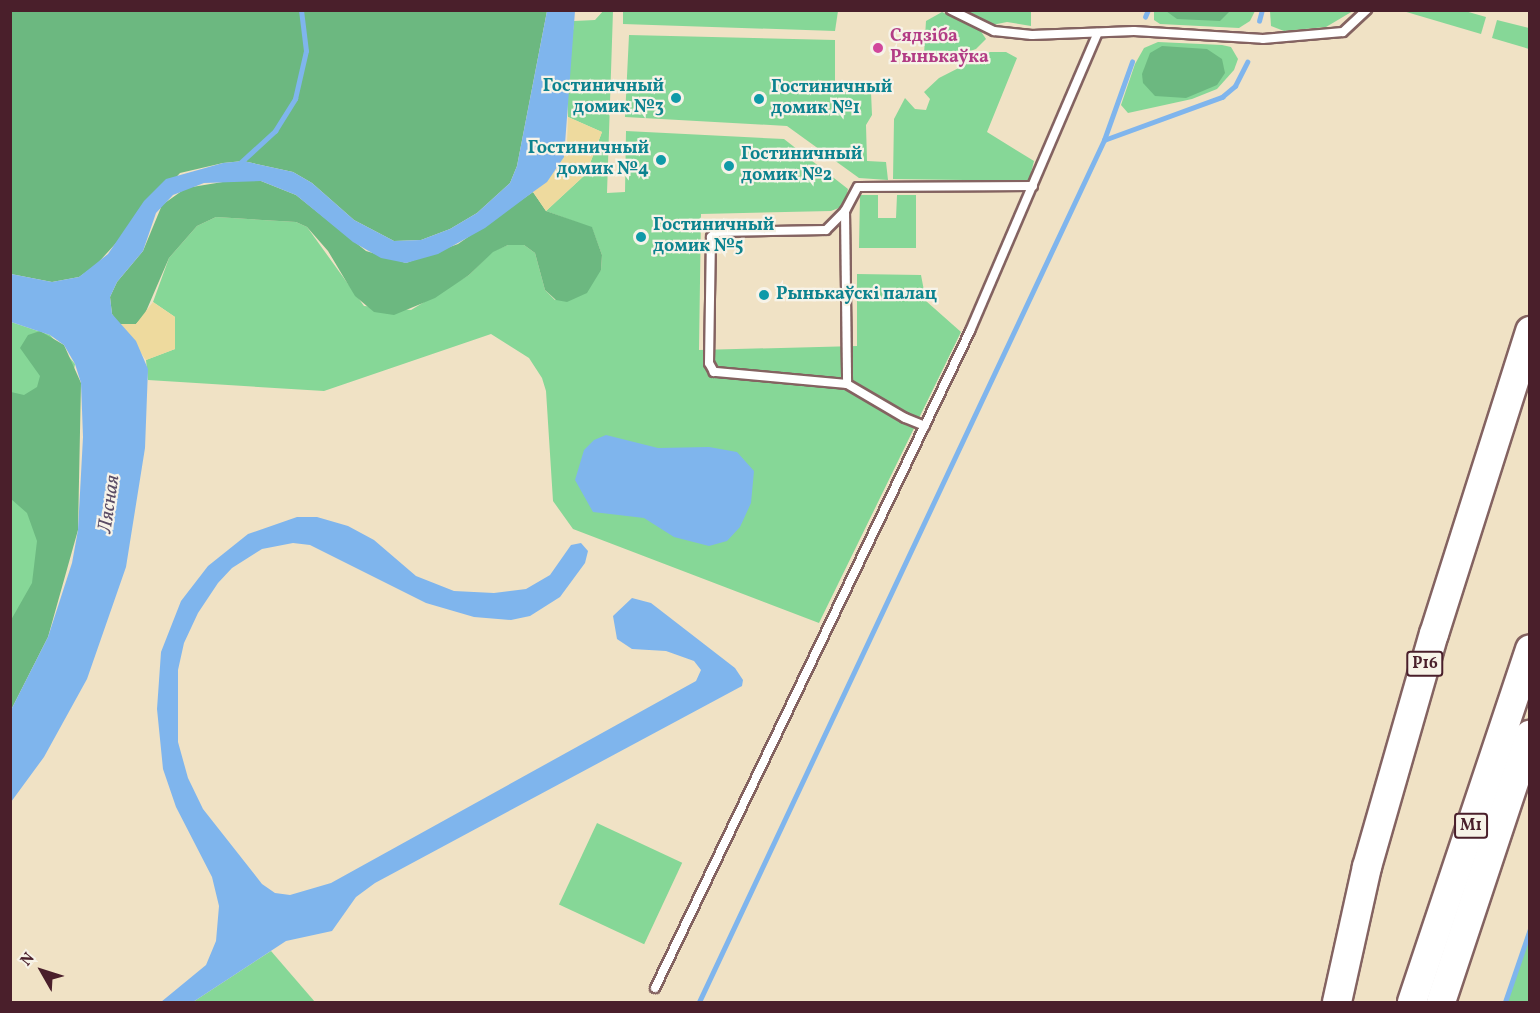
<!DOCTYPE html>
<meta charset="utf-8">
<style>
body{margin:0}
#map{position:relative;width:1540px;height:1013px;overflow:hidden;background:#f0e2c5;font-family:Vollkorn,serif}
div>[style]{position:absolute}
.green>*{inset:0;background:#86d797;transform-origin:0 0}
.forest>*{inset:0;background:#6cb880}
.sand>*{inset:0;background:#eeda9e}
.water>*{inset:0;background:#7fb5ed}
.stream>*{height:4.5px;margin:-2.25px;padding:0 2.25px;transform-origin:2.25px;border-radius:2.25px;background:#7fb5ed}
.roads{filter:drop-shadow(2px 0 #846361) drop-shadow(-2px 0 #846361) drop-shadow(0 2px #846361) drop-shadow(0 -2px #846361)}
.lane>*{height:8px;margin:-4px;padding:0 4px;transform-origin:4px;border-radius:4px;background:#fff}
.highway>*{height:28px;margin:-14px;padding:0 14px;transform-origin:14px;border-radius:14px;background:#fff}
.dots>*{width:16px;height:16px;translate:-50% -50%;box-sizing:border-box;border:3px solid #f7f3e8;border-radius:50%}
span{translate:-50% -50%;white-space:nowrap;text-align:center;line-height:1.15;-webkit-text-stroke:4.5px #f7f3e8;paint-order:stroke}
.shield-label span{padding:2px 4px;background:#f7f3e8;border:2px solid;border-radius:4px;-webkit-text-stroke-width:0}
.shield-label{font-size:16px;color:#4a1f2b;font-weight:700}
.hotel-label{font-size:18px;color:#b23c85;font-weight:700}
.left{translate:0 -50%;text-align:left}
.culture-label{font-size:18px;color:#0d838f;font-weight:700}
.right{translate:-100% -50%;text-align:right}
.water-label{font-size:20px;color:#5a4c65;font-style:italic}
.frame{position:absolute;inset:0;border:12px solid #4a1f2b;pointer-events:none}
.north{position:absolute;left:12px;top:941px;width:60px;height:60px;-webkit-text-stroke:4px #f7f3e8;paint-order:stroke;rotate:309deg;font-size:16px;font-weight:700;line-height:24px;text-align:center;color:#4a1f2b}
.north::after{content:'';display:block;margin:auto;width:21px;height:27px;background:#4a1f2b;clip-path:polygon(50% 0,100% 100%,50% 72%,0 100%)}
</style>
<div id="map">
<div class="green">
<div style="clip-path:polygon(604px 10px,613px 11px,607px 193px,625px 192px,626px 131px,784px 139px,848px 189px,844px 206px,831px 211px,701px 214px,699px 350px,857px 346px,857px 274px,921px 275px,926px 301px,961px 332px,819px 623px,573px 529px,553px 501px,546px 391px,542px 378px,529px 358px,491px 334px,324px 391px,148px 380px,146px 360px,175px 349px,175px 317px,153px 302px,169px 258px,197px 226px,216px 217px,296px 222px,307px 227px,364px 306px,411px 310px,469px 275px,493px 251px,508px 245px,524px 245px,535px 253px,545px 290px,555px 300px,601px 270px,602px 255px,592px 228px,546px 211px,586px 174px,602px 132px,568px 117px,567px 90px,574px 21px,595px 20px)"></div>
<div style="clip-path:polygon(623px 11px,623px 10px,838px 11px,835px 31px,623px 24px)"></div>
<div style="clip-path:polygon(960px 11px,1031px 11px,1031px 26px,1007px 22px,992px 25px)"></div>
<div style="clip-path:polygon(1154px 11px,1255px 11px,1250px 21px,1239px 28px,1160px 24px,1154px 20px)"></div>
<div style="clip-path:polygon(1270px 11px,1270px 10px,1353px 11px,1326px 27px,1284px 31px,1271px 26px)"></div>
<div style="clip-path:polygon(1403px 11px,1465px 11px,1486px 17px,1481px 34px)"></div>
<div style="clip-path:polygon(942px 12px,980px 30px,986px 39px,976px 49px,934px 64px,924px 54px,926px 21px)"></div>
<div style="clip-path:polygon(1497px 20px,1529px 28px,1529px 49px,1492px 38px)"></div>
<div style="clip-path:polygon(629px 35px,835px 40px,835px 92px,871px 92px,872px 115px,866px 125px,867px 161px,886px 162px,888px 180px,859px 178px,787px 126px,625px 117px)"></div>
<div style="clip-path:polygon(1158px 42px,1222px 45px,1231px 47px,1238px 59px,1234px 70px,1217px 89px,1192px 99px,1128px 113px,1121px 105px,1135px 64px,1144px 48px)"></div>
<div style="clip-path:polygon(990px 52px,1006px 52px,1017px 58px,987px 132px,1034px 161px,1029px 181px,893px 179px,894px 119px,905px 98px,915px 109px,926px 110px,930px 99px,924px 92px,939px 78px)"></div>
<div style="clip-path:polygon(860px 195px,878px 195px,878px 218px,896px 218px,897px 195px,916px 195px,916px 248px,859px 248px)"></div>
<div style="clip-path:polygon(11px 322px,50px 335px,75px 364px,11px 710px)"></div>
<div style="left:597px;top:823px;width:94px;height:90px;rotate:25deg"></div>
<div style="clip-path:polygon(1529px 927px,1529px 1002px,1505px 1002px)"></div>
<div style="clip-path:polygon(271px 951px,315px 1002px,193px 1002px)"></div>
</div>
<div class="forest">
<div style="clip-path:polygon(11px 11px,547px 11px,517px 166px,510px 183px,477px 213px,450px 229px,421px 240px,394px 241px,354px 220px,312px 183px,293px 172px,243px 161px,223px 163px,180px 173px,96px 265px,79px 277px,52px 282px,11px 274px)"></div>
<div style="clip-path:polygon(1166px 11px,1166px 10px,1230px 11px,1220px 21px,1177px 19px)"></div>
<div style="clip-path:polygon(1162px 46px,1207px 49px,1222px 59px,1225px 73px,1217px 85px,1186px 98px,1155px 96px,1143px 83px,1142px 74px,1150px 53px)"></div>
<div style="clip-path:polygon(241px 179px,261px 181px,296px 195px,366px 251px,406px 263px,458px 244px,533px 192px,546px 211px,592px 227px,602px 255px,601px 270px,587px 293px,567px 302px,556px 300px,545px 290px,535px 253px,524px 245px,508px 245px,493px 252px,469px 275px,435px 298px,394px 315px,374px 312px,355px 296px,328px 251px,307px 227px,296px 222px,216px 217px,197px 226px,169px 258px,144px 316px,136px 324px,119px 324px,112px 314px,110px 297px,117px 282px,143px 251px,162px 205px,186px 188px)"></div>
<div style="clip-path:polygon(40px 331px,64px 345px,81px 383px,78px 530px,48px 637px,11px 710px,11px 620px,32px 583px,37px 541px,27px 513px,11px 499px,11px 392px,24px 395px,37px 387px,40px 376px,20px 348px,28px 335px)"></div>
</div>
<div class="sand">
<div style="clip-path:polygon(568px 117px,602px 132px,586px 174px,546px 211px,533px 192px,557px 169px,567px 142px)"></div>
<div style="clip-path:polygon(153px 302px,175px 317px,175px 349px,146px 360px,120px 324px,136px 324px)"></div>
</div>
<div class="water">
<div style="clip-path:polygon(547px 11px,575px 11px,564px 157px,547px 182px,533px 192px,485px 228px,438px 254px,406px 263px,381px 258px,353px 242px,296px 195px,261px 181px,204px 183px,173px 195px,156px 213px,143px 251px,117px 282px,110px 297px,112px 314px,136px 341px,148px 369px,145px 448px,126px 567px,87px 679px,44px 757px,11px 802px,11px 710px,48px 637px,72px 563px,78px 530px,83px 437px,81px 383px,75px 364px,64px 345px,50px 335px,11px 322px,11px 274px,52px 282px,79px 277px,108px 254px,144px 201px,166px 179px,223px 163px,243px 161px,293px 172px,312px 183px,354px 220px,394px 241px,421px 240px,450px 229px,477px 213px,510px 183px,517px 166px)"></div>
<div style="clip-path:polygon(606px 435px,658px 448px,709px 447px,737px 452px,754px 471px,751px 503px,740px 527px,727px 541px,709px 546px,674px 537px,644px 518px,593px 512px,575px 480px,584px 450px,594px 440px)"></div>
<div style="clip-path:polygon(297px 517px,317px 517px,348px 526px,374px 540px,416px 576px,454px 591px,494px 593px,526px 589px,550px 575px,571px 545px,581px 543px,588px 551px,585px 563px,560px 597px,530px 616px,511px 620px,474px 617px,426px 603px,310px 545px,293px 543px,262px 549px,232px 568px,218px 583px,198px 613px,184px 643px,178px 670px,178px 742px,188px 778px,203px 809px,262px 884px,275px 893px,290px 895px,331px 883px,696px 681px,701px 670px,694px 661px,666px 651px,632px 649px,617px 639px,613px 616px,632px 598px,651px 603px,735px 668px,743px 680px,742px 686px,375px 883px,356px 897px,332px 931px,286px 941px,193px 1002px,161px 1002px,206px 965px,216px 941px,219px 906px,212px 877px,176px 807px,163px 769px,157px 709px,161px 652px,181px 601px,208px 566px,248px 534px)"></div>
</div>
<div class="stream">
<div style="left:1145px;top:17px;width:8px;rotate:-67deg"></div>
<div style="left:1259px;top:21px;width:11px;rotate:-75deg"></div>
<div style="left:1104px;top:140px;width:126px;rotate:-20deg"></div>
<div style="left:1222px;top:97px;width:17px;rotate:-40deg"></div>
<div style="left:1235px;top:86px;width:27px;rotate:-63deg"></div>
<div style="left:239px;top:164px;width:49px;rotate:-42.5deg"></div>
<div style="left:275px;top:131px;width:38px;rotate:-58deg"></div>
<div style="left:295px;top:99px;width:49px;rotate:-77.1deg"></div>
<div style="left:306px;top:51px;width:41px;rotate:-97deg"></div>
<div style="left:699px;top:1002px;width:952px;rotate:-64.83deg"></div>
<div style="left:1104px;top:140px;width:83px;rotate:-70.3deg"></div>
<div style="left:1505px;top:1002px;width:77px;rotate:-71.1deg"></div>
</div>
<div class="roads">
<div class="lane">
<div style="left:951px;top:10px;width:48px;rotate:26deg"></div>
<div style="left:994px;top:31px;width:38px;rotate:6deg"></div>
<div style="left:1032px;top:35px;width:102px;rotate:-2.2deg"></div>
<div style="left:1134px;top:31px;width:129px;rotate:3.5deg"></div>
<div style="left:1263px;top:39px;width:80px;rotate:-5deg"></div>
<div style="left:1343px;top:32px;width:33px;rotate:-43deg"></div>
<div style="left:845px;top:211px;width:173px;rotate:89.3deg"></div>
<div style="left:925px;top:426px;width:22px;rotate:-158deg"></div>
<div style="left:905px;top:418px;width:67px;rotate:-149.6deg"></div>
<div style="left:847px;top:384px;width:134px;rotate:-174.8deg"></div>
<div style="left:714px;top:372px;width:10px;rotate:-119deg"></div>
<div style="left:709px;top:363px;width:126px;rotate:-89.1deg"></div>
<div style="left:711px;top:237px;width:7px;rotate:-45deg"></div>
<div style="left:716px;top:232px;width:110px;rotate:-1deg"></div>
<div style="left:826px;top:230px;width:27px;rotate:-45deg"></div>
<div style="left:845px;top:211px;width:27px;rotate:-62deg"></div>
<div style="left:858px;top:187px;width:175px;rotate:-0.3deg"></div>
<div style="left:655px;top:988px;width:729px;rotate:-64.38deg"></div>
<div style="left:970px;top:331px;width:324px;rotate:-66.8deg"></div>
</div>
<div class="highway">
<div style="left:1337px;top:1002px;width:138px;rotate:-77.5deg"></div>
<div style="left:1367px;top:867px;width:242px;rotate:-74deg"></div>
<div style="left:1434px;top:634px;width:318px;rotate:-72.4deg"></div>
<div style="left:1412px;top:1002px;width:372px;rotate:-71.5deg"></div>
<div style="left:1441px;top:1002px;width:282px;rotate:-71.6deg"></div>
</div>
</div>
<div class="dots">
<div style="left:878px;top:48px;background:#d1479c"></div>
<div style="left:676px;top:98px;background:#0f9aa8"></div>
<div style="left:759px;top:99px;background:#0f9aa8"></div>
<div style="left:661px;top:160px;background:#0f9aa8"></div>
<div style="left:729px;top:166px;background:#0f9aa8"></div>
<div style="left:641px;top:237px;background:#0f9aa8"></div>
<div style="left:764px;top:295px;background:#0f9aa8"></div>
</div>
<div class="shield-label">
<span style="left:1425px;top:664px">Р16</span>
<span style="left:1471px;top:826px">М1</span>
</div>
<div class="hotel-label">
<span class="left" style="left:890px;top:48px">Сядзіба<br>Рынькаўка</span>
</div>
<div class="culture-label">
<span class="right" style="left:664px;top:98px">Гостиничный<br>домик №3</span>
<span class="left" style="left:771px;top:99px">Гостиничный<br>домик №1</span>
<span class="right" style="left:649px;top:160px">Гостиничный<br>домик №4</span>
<span class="left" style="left:741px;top:166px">Гостиничный<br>домик №2</span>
<span class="left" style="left:653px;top:237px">Гостиничный<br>домик №5</span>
<span class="left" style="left:776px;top:295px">Рынькаўскi палац</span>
</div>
<div class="water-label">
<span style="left:110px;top:504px;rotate:-82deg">Лясная</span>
</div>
<div class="frame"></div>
<div class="north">N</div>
</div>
